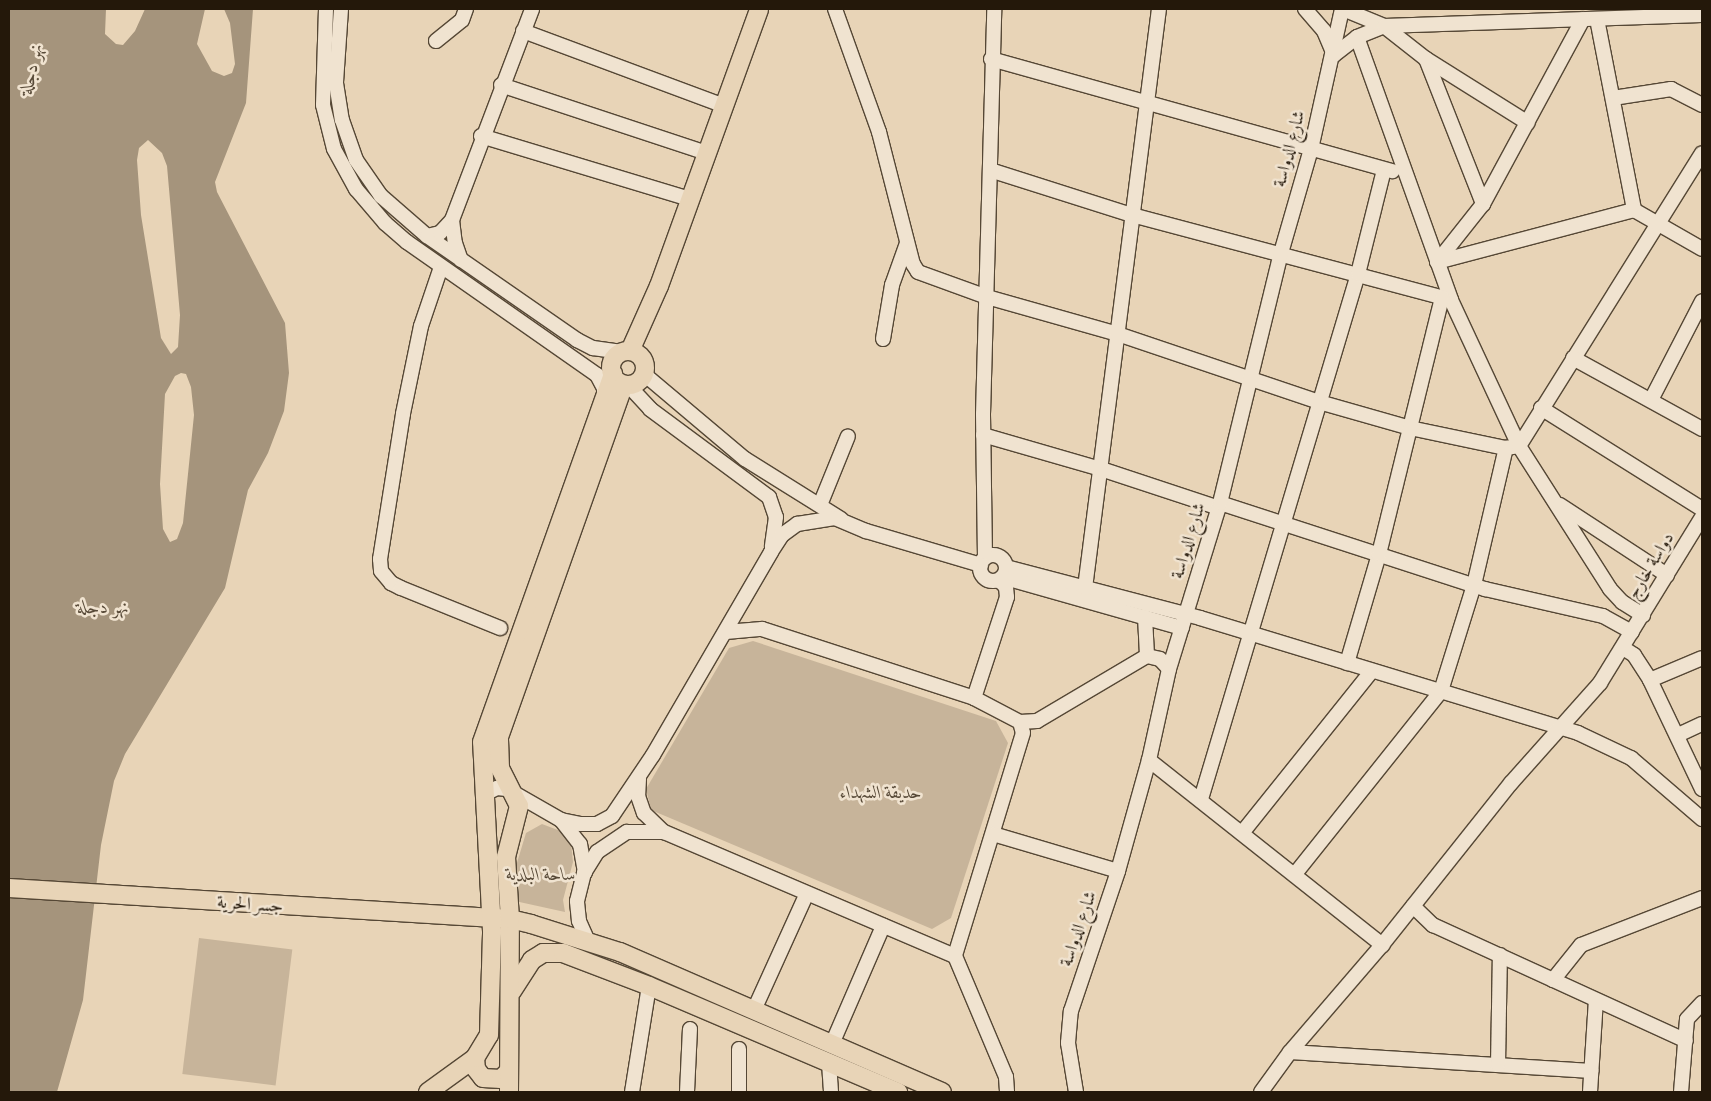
<!DOCTYPE html>
<meta charset="utf-8">
<style>
body{margin:0}
#map{position:relative;width:1711px;height:1101px;overflow:hidden;background:#e8d4b7;font-family:"IM FELL French Canon",Amiri,serif}
div>[style]{position:absolute}
.green>*{inset:0;background:#c7b49a;transform-origin:0 0}
.water>*{inset:0;background:#a5947c}
.roads{filter:drop-shadow(1px 0 #554735) drop-shadow(-1px 0 #554735) drop-shadow(0 1px #554735) drop-shadow(0 -1px #554735)}
.minor>*{height:14px;margin:-7px;padding:0 7px;transform-origin:7px;border-radius:7px;background:#f0e3d0}
.minor>.ring{margin:-7px;padding:0;box-sizing:content-box;background:none;border:14px solid #f0e3d0;border-radius:50%}
.major>*{height:18px;margin:-9px;padding:0 9px;transform-origin:9px;border-radius:9px;background:#e8d4b7}
.major>.ring{margin:-9px;padding:0;box-sizing:content-box;background:none;border:18px solid #e8d4b7;border-radius:50%}
span{translate:-50% -50%;white-space:nowrap;text-align:center;line-height:1.15;-webkit-text-stroke:5px #f0e3d0;paint-order:stroke}
.street-label{font-size:18px;color:#24180a}
.park-label{font-size:18px;color:#554735;font-style:italic}
.water-label{font-size:19px;color:#584a38;font-style:italic}
.frame{position:absolute;inset:0;border:10px solid #24180a;pointer-events:none}
</style>
<div id="map">
<div class="green">
<div style="clip-path:polygon(753px 641px,996px 721px,1008px 743px,951px 918px,932px 929px,651px 810px,646px 789px,729px 648px)"></div>
<div style="clip-path:polygon(542px 824px,563px 832px,571px 843px,573px 862px,563px 900px,565px 912px,506px 899px,526px 833px)"></div>
<div style="left:199px;top:938px;width:94px;height:137px;rotate:7deg"></div>
</div>
<div class="water">
<div style="clip-path:polygon(evenodd,9px 9px,106px 9px,105px 34px,116px 44px,123px 45px,135px 31px,145px 9px,205px 9px,197px 44px,212px 71px,224px 76px,232px 73px,235px 64px,230px 23px,224px 9px,253px 9px,246px 103px,215px 182px,217px 192px,285px 323px,289px 373px,284px 411px,268px 453px,248px 490px,225px 588px,125px 754px,114px 781px,101px 845px,83px 1000px,57px 1092px,9px 1092px,9px 9px,148px 140px,162px 153px,167px 166px,180px 315px,178px 347px,171px 354px,161px 338px,141px 215px,137px 160px,139px 148px,148px 140px,9px 9px,181px 373px,186px 374px,191px 387px,194px 415px,183px 523px,177px 539px,170px 542px,163px 529px,160px 484px,165px 394px,175px 376px,181px 373px)"></div>
</div>
<div class="roads">
<div class="minor">
<div style="left:326px;top:9px;width:96px;rotate:91.8deg"></div>
<div style="left:323px;top:105px;width:45px;rotate:76deg"></div>
<div style="left:334px;top:149px;width:46px;rotate:61.2deg"></div>
<div style="left:356px;top:189px;width:45px;rotate:49.5deg"></div>
<div style="left:385px;top:223px;width:29px;rotate:41deg"></div>
<div style="left:407px;top:242px;width:232px;rotate:35deg"></div>
<div style="left:597px;top:375px;width:15px;rotate:62deg"></div>
<div style="left:604px;top:388px;width:11px;rotate:90deg"></div>
<div style="left:341px;top:9px;width:74px;rotate:93.9deg"></div>
<div style="left:336px;top:83px;width:37px;rotate:81deg"></div>
<div style="left:342px;top:120px;width:42px;rotate:70.7deg"></div>
<div style="left:356px;top:160px;width:44px;rotate:55.2deg"></div>
<div style="left:381px;top:196px;width:61px;rotate:41deg"></div>
<div style="left:427px;top:236px;width:183px;rotate:34.7deg"></div>
<div style="left:577px;top:340px;width:18px;rotate:27deg"></div>
<div style="left:593px;top:348px;width:29px;rotate:8deg"></div>
<div style="left:835px;top:9px;width:131px;rotate:70.3deg"></div>
<div style="left:879px;top:132px;width:136px;rotate:75.6deg"></div>
<div style="left:913px;top:264px;width:9px;rotate:58deg"></div>
<div style="left:918px;top:272px;width:73px;rotate:19.9deg"></div>
<div style="left:987px;top:297px;width:136px;rotate:15.8deg"></div>
<div style="left:1118px;top:334px;width:212px;rotate:18.7deg"></div>
<div style="left:1319px;top:402px;width:95px;rotate:15.9deg"></div>
<div style="left:1410px;top:428px;width:98px;rotate:11.8deg"></div>
<div style="left:1506px;top:448px;width:13px;rotate:-9deg"></div>
<div style="left:1519px;top:446px;width:345px;rotate:-58deg"></div>
<div style="left:1305px;top:9px;width:29px;rotate:49deg"></div>
<div style="left:1324px;top:31px;width:26px;rotate:67deg"></div>
<div style="left:1334px;top:55px;width:29px;rotate:-38deg"></div>
<div style="left:1357px;top:37px;width:29px;rotate:-22deg"></div>
<div style="left:1384px;top:26px;width:53px;rotate:38.2deg"></div>
<div style="left:1426px;top:59px;width:120px;rotate:32.1deg"></div>
<div style="left:1343px;top:9px;width:44px;rotate:22.5deg"></div>
<div style="left:1384px;top:26px;width:318px;rotate:-2deg"></div>
<div style="left:1597px;top:19px;width:195px;rotate:79deg"></div>
<div style="left:523px;top:31px;width:215px;rotate:20.4deg"></div>
<div style="left:1357px;top:37px;width:279px;rotate:70.3deg"></div>
<div style="left:1451px;top:300px;width:161px;rotate:65deg"></div>
<div style="left:1519px;top:446px;width:169px;rotate:57.5deg"></div>
<div style="left:1610px;top:589px;width:18px;rotate:47deg"></div>
<div style="left:1622px;top:602px;width:25px;rotate:32deg"></div>
<div style="left:436px;top:41px;width:33px;rotate:-39deg"></div>
<div style="left:462px;top:20px;width:12px;rotate:-70deg"></div>
<div style="left:991px;top:59px;width:417px;rotate:15.6deg"></div>
<div style="left:1426px;top:59px;width:156px;rotate:68.5deg"></div>
<div style="left:501px;top:85px;width:217px;rotate:18.3deg"></div>
<div style="left:1613px;top:98px;width:59px;rotate:-8.8deg"></div>
<div style="left:1671px;top:89px;width:35px;rotate:27deg"></div>
<div style="left:481px;top:136px;width:218px;rotate:16.8deg"></div>
<div style="left:990px;top:170px;width:149px;rotate:17.6deg"></div>
<div style="left:1132px;top:215px;width:330px;rotate:14.9deg"></div>
<div style="left:452px;top:220px;width:23px;rotate:83deg"></div>
<div style="left:455px;top:243px;width:18px;rotate:71deg"></div>
<div style="left:427px;top:236px;width:13px;rotate:-13deg"></div>
<div style="left:440px;top:233px;width:18px;rotate:-47deg"></div>
<div style="left:452px;top:220px;width:226px;rotate:-69.2deg"></div>
<div style="left:1437px;top:262px;width:74px;rotate:-51.6deg"></div>
<div style="left:1483px;top:204px;width:210px;rotate:-61.6deg"></div>
<div style="left:1437px;top:262px;width:204px;rotate:-14.8deg"></div>
<div style="left:1634px;top:210px;width:78px;rotate:29.8deg"></div>
<div style="left:441px;top:267px;width:62px;rotate:108.7deg"></div>
<div style="left:421px;top:326px;width:90px;rotate:101.6deg"></div>
<div style="left:403px;top:414px;width:147px;rotate:99deg"></div>
<div style="left:380px;top:559px;width:12px;rotate:85deg"></div>
<div style="left:381px;top:571px;width:16px;rotate:50deg"></div>
<div style="left:391px;top:583px;width:11px;rotate:27deg"></div>
<div style="left:401px;top:588px;width:107px;rotate:22deg"></div>
<div style="left:883px;top:339px;width:55px;rotate:-80.5deg"></div>
<div style="left:892px;top:285px;width:45px;rotate:-70.3deg"></div>
<div style="left:1573px;top:358px;width:147px;rotate:28.8deg"></div>
<div style="left:644px;top:374px;width:132px;rotate:40.1deg"></div>
<div style="left:745px;top:459px;width:113px;rotate:32deg"></div>
<div style="left:628px;top:385px;width:33px;rotate:47deg"></div>
<div style="left:650px;top:409px;width:148px;rotate:36.5deg"></div>
<div style="left:769px;top:497px;width:21px;rotate:71deg"></div>
<div style="left:776px;top:517px;width:30px;rotate:98deg"></div>
<div style="left:1651px;top:400px;width:111px;rotate:-62.7deg"></div>
<div style="left:1541px;top:408px;width:190px;rotate:32.1deg"></div>
<div style="left:983px;top:435px;width:123px;rotate:16.1deg"></div>
<div style="left:1101px;top:469px;width:124px;rotate:18.3deg"></div>
<div style="left:1220px;top:503px;width:279px;rotate:18deg"></div>
<div style="left:1485px;top:589px;width:121px;rotate:12.9deg"></div>
<div style="left:1603px;top:616px;width:33px;rotate:29deg"></div>
<div style="left:820px;top:505px;width:74px;rotate:-67.9deg"></div>
<div style="left:1560px;top:505px;width:128px;rotate:33.2deg"></div>
<div class="ring" style="left:980px;top:555px;width:12px;height:12px"></div>
<div style="left:985px;top:558px;width:144px;rotate:-90.8deg"></div>
<div style="left:983px;top:414px;width:405px;rotate:-88.4deg"></div>
<div style="left:1006px;top:567px;width:201px;rotate:14.7deg"></div>
<div style="left:1200px;top:618px;width:395px;rotate:16.9deg"></div>
<div style="left:1578px;top:733px;width:59px;rotate:25.3deg"></div>
<div style="left:1631px;top:758px;width:94px;rotate:40.7deg"></div>
<div style="left:1002px;top:577px;width:187px;rotate:15.8deg"></div>
<div style="left:1085px;top:588px;width:584px;rotate:-82.72deg"></div>
<div style="left:1145px;top:617px;width:39px;rotate:87deg"></div>
<div style="left:726px;top:632px;width:36px;rotate:-5deg"></div>
<div style="left:762px;top:629px;width:223px;rotate:18deg"></div>
<div style="left:974px;top:698px;width:52px;rotate:27.6deg"></div>
<div style="left:1020px;top:722px;width:11px;rotate:75deg"></div>
<div style="left:1023px;top:733px;width:233px;rotate:107deg"></div>
<div style="left:955px;top:956px;width:131px;rotate:67.1deg"></div>
<div style="left:1006px;top:1077px;width:15px;rotate:86deg"></div>
<div style="left:1623px;top:648px;width:13px;rotate:32deg"></div>
<div style="left:1634px;top:655px;width:30px;rotate:57deg"></div>
<div style="left:1650px;top:680px;width:121px;rotate:64.5deg"></div>
<div style="left:1347px;top:663px;width:114px;rotate:-73.6deg"></div>
<div style="left:1379px;top:554px;width:264px;rotate:-76.2deg"></div>
<div style="left:1650px;top:680px;width:56px;rotate:-22.9deg"></div>
<div style="left:974px;top:698px;width:106px;rotate:-71.9deg"></div>
<div style="left:1007px;top:597px;width:10px;rotate:-96deg"></div>
<div style="left:1006px;top:587px;width:10px;rotate:-135deg"></div>
<div style="left:1020px;top:722px;width:17px;rotate:-3deg"></div>
<div style="left:1037px;top:721px;width:128px;rotate:-30.6deg"></div>
<div style="left:1147px;top:656px;width:13px;rotate:13deg"></div>
<div style="left:1160px;top:659px;width:13px;rotate:48deg"></div>
<div style="left:1678px;top:735px;width:26px;rotate:-25deg"></div>
<div style="left:1149px;top:760px;width:298px;rotate:38.4deg"></div>
<div style="left:639px;top:779px;width:17px;rotate:93deg"></div>
<div style="left:638px;top:796px;width:18px;rotate:71deg"></div>
<div style="left:644px;top:813px;width:28px;rotate:44deg"></div>
<div style="left:664px;top:832px;width:316px;rotate:23.1deg"></div>
<div style="left:483px;top:795px;width:16px;rotate:-27deg"></div>
<div style="left:497px;top:788px;width:10px;rotate:6deg"></div>
<div style="left:507px;top:789px;width:62px;rotate:29.9deg"></div>
<div style="left:561px;top:820px;width:19px;rotate:12deg"></div>
<div style="left:580px;top:824px;width:17px"></div>
<div style="left:597px;top:824px;width:17px;rotate:-28deg"></div>
<div style="left:612px;top:816px;width:73px;rotate:-56.1deg"></div>
<div style="left:653px;top:755px;width:235px;rotate:-59.8deg"></div>
<div style="left:771px;top:552px;width:20px;rotate:-57deg"></div>
<div style="left:782px;top:535px;width:19px;rotate:-36deg"></div>
<div style="left:797px;top:524px;width:38px;rotate:-9deg"></div>
<div style="left:835px;top:518px;width:34px;rotate:23deg"></div>
<div style="left:866px;top:531px;width:120px;rotate:16.5deg"></div>
<div style="left:1201px;top:799px;width:548px;rotate:-73.35deg"></div>
<div style="left:1358px;top:274px;width:107px;rotate:-76deg"></div>
<div style="left:561px;top:820px;width:31px;rotate:52deg"></div>
<div style="left:580px;top:844px;width:29px;rotate:80deg"></div>
<div style="left:1242px;top:833px;width:208px;rotate:-51.3deg"></div>
<div style="left:993px;top:834px;width:130px;rotate:16.5deg"></div>
<div style="left:1295px;top:874px;width:234px;rotate:-51.4deg"></div>
<div style="left:1441px;top:691px;width:111px;rotate:-72.7deg"></div>
<div style="left:1474px;top:585px;width:141px;rotate:-76.9deg"></div>
<div style="left:1413px;top:906px;width:28px;rotate:44deg"></div>
<div style="left:1433px;top:925px;width:278px;rotate:24.6deg"></div>
<div style="left:587px;top:939px;width:20px;rotate:-114deg"></div>
<div style="left:579px;top:921px;width:20px;rotate:-96deg"></div>
<div style="left:577px;top:901px;width:29px;rotate:-76deg"></div>
<div style="left:584px;top:873px;width:25px;rotate:-58deg"></div>
<div style="left:597px;top:852px;width:36px;rotate:-34deg"></div>
<div style="left:627px;top:832px;width:36px"></div>
<div style="left:1553px;top:980px;width:45px;rotate:-51.3deg"></div>
<div style="left:1581px;top:945px;width:130px;rotate:-21.2deg"></div>
<div style="left:754px;top:1010px;width:128px;rotate:-65.6deg"></div>
<div style="left:832px;top:1044px;width:129px;rotate:-66.6deg"></div>
<div style="left:1290px;top:1052px;width:302px;rotate:3.6deg"></div>
<div style="left:829px;top:1063px;width:29px;rotate:86deg"></div>
<div style="left:1498px;top:1065px;width:110px;rotate:-89deg"></div>
<div style="left:632px;top:1092px;width:107px;rotate:-80.9deg"></div>
<div style="left:687px;top:1092px;width:63px;rotate:-87.3deg"></div>
<div style="left:739px;top:1092px;width:43px;rotate:-90deg"></div>
<div style="left:1076px;top:1092px;width:50px;rotate:-99.3deg"></div>
<div style="left:1068px;top:1043px;width:32px;rotate:-85deg"></div>
<div style="left:1071px;top:1011px;width:148px;rotate:-71.4deg"></div>
<div style="left:1118px;top:871px;width:115px;rotate:-74.4deg"></div>
<div style="left:1149px;top:760px;width:93px;rotate:-77.6deg"></div>
<div style="left:1169px;top:669px;width:174px;rotate:-72.9deg"></div>
<div style="left:1220px;top:503px;width:257px;rotate:-76.3deg"></div>
<div style="left:1281px;top:253px;width:108px;rotate:-73.9deg"></div>
<div style="left:1311px;top:149px;width:143px;rotate:-77.5deg"></div>
<div style="left:1261px;top:1092px;width:49px;rotate:-54.1deg"></div>
<div style="left:1290px;top:1052px;width:141px;rotate:-49.3deg"></div>
<div style="left:1382px;top:945px;width:207px;rotate:-51.5deg"></div>
<div style="left:1511px;top:783px;width:134px;rotate:-48.3deg"></div>
<div style="left:1600px;top:683px;width:195px;rotate:-58.4deg"></div>
<div style="left:1590px;top:1092px;width:92px;rotate:-86.3deg"></div>
<div style="left:1681px;top:1092px;width:73px;rotate:-85.3deg"></div>
<div style="left:1687px;top:1019px;width:22px;rotate:-47deg"></div>
</div>
<div class="major">
<div style="left:630px;top:351px;width:71px;rotate:-66deg"></div>
<div style="left:659px;top:286px;width:294px;rotate:-70.1deg"></div>
<div class="ring" style="left:611px;top:351px;width:16px;height:16px"></div>
<div style="left:9px;top:888px;width:502px;rotate:3.54deg"></div>
<div style="left:510px;top:919px;width:22px;rotate:13deg"></div>
<div style="left:531px;top:924px;width:93px;rotate:17.5deg"></div>
<div style="left:620px;top:952px;width:351px;rotate:23.5deg"></div>
<div style="left:512px;top:991px;width:37px;rotate:-57deg"></div>
<div style="left:532px;top:960px;width:13px;rotate:-32deg"></div>
<div style="left:543px;top:953px;width:20px"></div>
<div style="left:563px;top:953px;width:92px;rotate:21deg"></div>
<div style="left:649px;top:986px;width:271px;rotate:23.1deg"></div>
<div style="left:475px;top:1058px;width:11px;rotate:85deg"></div>
<div style="left:476px;top:1069px;width:11px;rotate:52deg"></div>
<div style="left:483px;top:1078px;width:18px;rotate:3deg"></div>
<div style="left:501px;top:1079px;width:11px;rotate:-45deg"></div>
<div style="left:428px;top:1092px;width:58px;rotate:-35.9deg"></div>
<div style="left:475px;top:1058px;width:27px;rotate:-59deg"></div>
<div style="left:489px;top:1035px;width:104px;rotate:-88.3deg"></div>
<div style="left:492px;top:931px;width:189px;rotate:-93deg"></div>
<div style="left:482px;top:742px;width:391px;rotate:-70.4deg"></div>
<div style="left:509px;top:1092px;width:173px;rotate:-89.7deg"></div>
<div style="left:510px;top:919px;width:62px;rotate:-93.7deg"></div>
<div style="left:506px;top:857px;width:53px;rotate:-75.7deg"></div>
<div style="left:519px;top:806px;width:42px;rotate:-116.6deg"></div>
<div style="left:500px;top:768px;width:31px;rotate:-92deg"></div>
<div style="left:499px;top:737px;width:374px;rotate:-70.5deg"></div>
</div>
</div>
<div class="street-label">
<span style="left:1290px;top:149px;rotate:-75deg">شارع الدواسة</span>
<span style="left:1189px;top:541px;rotate:-73deg">شارع الدواسة</span>
<span style="left:1651px;top:566px;rotate:-59deg">دواسة خارج</span>
<span style="left:250px;top:905px;rotate:4deg">جسر الحرية</span>
<span style="left:1079px;top:929px;rotate:-71deg">شارع الدواسة</span>
</div>
<div class="park-label">
<span style="left:881px;top:793px">حديقة الشهداء</span>
<span style="left:541px;top:875px">ساحة البلدية</span>
</div>
<div class="water-label">
<span style="left:32px;top:69px;rotate:-78deg">نهر دجلة</span>
<span style="left:103px;top:608px">نهر دجلة</span>
</div>
<div class="frame"></div>
</div>
